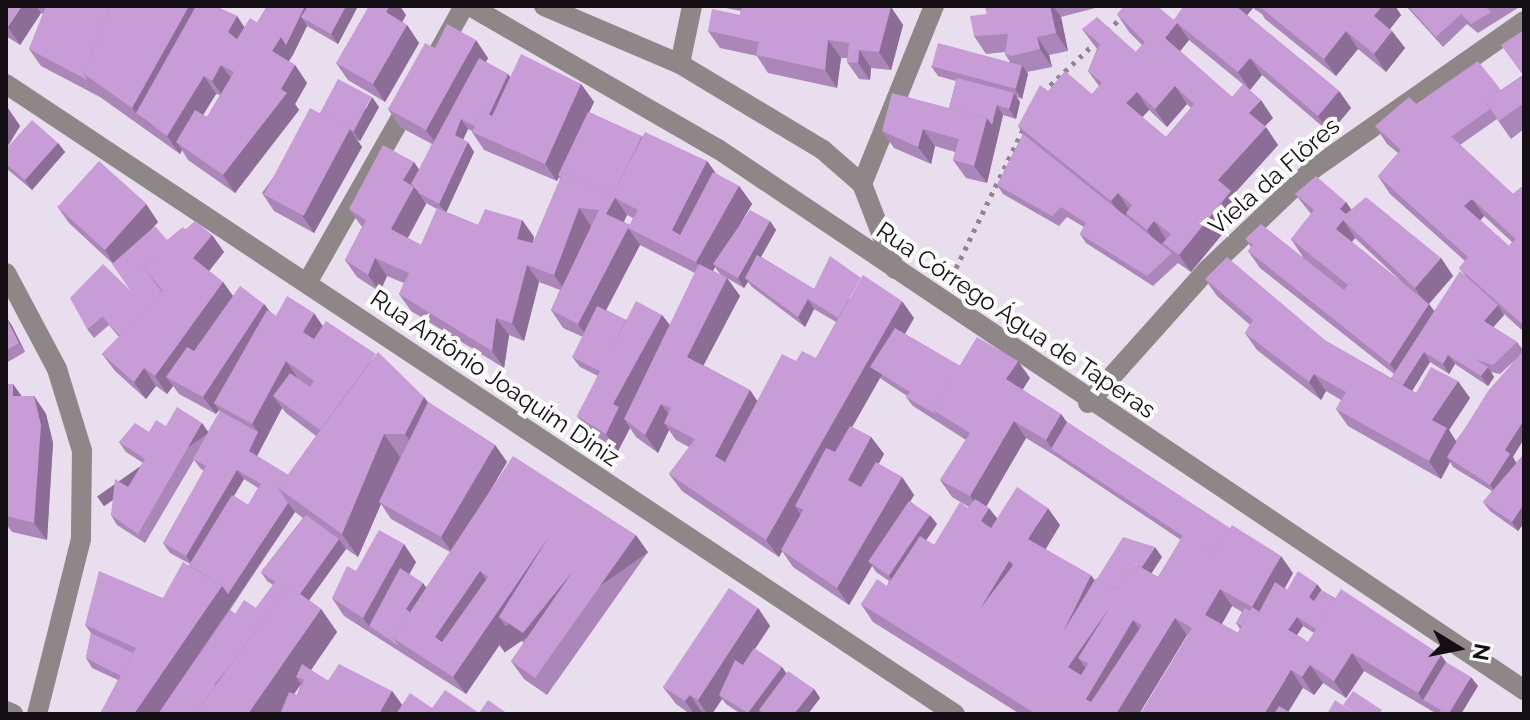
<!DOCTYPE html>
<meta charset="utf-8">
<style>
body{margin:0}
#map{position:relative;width:1530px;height:720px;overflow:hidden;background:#e9deed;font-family:Raleway,sans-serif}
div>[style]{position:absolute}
.path>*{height:5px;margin-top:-2.5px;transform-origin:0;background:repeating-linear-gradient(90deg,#8d858f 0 4px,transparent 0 10px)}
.minor>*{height:20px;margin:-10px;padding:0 10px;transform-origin:10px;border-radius:10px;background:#8f8687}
.wall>*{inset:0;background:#ab86b9}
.shaded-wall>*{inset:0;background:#8b6d96;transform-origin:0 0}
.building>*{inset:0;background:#c79cd7;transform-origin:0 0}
span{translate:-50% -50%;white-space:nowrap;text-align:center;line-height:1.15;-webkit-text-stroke:8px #fff;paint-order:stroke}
.street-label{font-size:24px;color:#130f14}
.frame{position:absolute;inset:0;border:8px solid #130f14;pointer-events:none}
.north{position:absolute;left:1418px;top:608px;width:80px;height:80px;-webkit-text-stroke:6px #fff;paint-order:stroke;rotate:100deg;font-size:22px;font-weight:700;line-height:32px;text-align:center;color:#130f14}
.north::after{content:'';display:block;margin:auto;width:28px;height:36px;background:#130f14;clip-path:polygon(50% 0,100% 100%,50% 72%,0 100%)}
</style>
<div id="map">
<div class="path">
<div style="left:1107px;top:31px;width:22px;rotate:-43deg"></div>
<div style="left:1043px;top:92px;width:74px;rotate:-43.4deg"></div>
<div style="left:956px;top:268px;width:159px;rotate:-64.2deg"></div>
</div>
<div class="minor">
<div style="left:470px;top:6px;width:286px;rotate:30deg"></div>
<div style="left:718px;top:149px;width:971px;rotate:33.87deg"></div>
<div style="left:544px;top:6px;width:148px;rotate:23.1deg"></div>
<div style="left:680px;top:64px;width:167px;rotate:31deg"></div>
<div style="left:823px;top:150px;width:52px;rotate:41.1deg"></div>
<div style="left:862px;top:184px;width:91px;rotate:68.8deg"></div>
<div style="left:439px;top:51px;width:51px;rotate:-60.9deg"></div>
<div style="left:680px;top:64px;width:59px;rotate:-78.3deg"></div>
<div style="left:6px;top:84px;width:1139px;rotate:33.58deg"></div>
<div style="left:862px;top:184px;width:192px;rotate:-68deg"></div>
<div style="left:6px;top:273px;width:109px;rotate:62deg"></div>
<div style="left:57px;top:369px;width:86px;rotate:73deg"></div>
<div style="left:82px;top:451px;width:88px;rotate:90.7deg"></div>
<div style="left:81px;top:539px;width:180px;rotate:104.1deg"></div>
<div style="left:307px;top:283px;width:210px;rotate:-60.4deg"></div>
<div style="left:1088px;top:403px;width:178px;rotate:-48.2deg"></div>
<div style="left:1207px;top:270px;width:146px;rotate:-43.6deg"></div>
<div style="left:1313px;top:169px;width:258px;rotate:-35deg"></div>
<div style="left:6px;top:711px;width:8px;rotate:23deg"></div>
</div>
<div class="wall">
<div style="clip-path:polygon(evenodd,6px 6px,218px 6px,217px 7px,237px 16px,244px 27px,257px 23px,267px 6px,358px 6px,338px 44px,307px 26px,289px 61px,295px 65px,307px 83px,295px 104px,299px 110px,235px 193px,188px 160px,182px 150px,180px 154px,100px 97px,41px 66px,29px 49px,43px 14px,41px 13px,20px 45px,6px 36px,6px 6px,216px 94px,220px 95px,207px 117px,203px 115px,216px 94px)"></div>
<div style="clip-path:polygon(716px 6px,888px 6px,891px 7px,903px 25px,891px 70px,871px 68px,870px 80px,859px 79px,847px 62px,847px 58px,841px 58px,837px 88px,768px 73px,757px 56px,720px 48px,708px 31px,740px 15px,741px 11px)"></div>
<div style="clip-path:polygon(985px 6px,1103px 6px,1061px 17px,1068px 51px,1049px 55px,1052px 67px,1027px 72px,1028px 74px,1022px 99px,1017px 97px,1020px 102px,1016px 119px,1003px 115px,987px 183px,966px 178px,953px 160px,955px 152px,935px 146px,931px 164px,894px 148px,882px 131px,949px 108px,956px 81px,938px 76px,931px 66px,1010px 62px,1005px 54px,1005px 52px,986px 54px,974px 36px,987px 14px)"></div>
<div style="clip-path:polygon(evenodd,1184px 6px,1395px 6px,1401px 15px,1390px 29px,1405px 48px,1386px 72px,1358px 49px,1336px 76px,1265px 19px,1262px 14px,1253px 8px,1247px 15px,1339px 91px,1351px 108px,1330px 133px,1262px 75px,1250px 90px,1189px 40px,1180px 51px,1232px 97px,1273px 118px,1265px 126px,1278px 145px,1233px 195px,1243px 209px,1191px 272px,1178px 263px,1153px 286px,1086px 243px,1080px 234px,1084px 227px,1067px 217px,1059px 226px,1003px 194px,997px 185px,1023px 134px,1018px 126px,1048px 91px,1092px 94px,1099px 86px,1088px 71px,1097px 49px,1082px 29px,1136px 52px,1142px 45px,1129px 32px,1117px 14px,1174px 20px,1184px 6px,1187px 104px,1191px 108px,1166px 137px,1142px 117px,1149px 110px,1167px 127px,1187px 104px)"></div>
<div style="clip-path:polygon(1406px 6px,1521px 6px,1478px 33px,1467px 24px,1443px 47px)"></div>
<div style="clip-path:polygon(406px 15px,402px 22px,407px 25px,419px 43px,385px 102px,348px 80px,336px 63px)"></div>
<div style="clip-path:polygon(evenodd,1524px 30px,1524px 129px,1511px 139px,1497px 119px,1460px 145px,1513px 194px,1524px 185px,1524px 332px,1503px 313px,1504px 315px,1493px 327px,1517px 342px,1523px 350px,1513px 457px,1516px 463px,1524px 454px,1524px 523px,1518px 531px,1490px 511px,1483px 502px,1492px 491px,1453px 467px,1450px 462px,1441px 479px,1348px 426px,1336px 409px,1341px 400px,1326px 391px,1321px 400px,1257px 350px,1245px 333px,1250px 325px,1217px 296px,1205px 279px,1326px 341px,1391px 378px,1394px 374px,1260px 268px,1248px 251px,1251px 247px,1245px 239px,1303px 257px,1291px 239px,1311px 214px,1295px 194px,1346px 202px,1351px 210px,1441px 258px,1453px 276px,1429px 304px,1434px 311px,1465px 275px,1459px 268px,1465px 261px,1390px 194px,1378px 176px,1398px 153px,1387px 144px,1375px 126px,1416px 104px,1501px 90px,1523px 75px,1524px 30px,1484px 216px,1512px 242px,1509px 246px,1480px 220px,1484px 216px,1524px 30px,1355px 238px,1404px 284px,1352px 242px,1355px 238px,1524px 30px,1515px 360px,1456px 441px,1449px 430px,1470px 398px,1416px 393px,1412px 391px,1430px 362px,1449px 374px,1455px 364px,1488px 386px,1494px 377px,1491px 372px,1500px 374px,1515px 360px)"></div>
<div style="clip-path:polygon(evenodd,435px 48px,488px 58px,486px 62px,508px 74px,510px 77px,581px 84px,594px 102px,589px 112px,643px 137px,707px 161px,716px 174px,739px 186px,752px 204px,737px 229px,770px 221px,776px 230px,761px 257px,814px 289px,914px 318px,905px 334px,960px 366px,1030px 378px,1022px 390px,1061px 414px,1067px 422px,1293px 573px,1285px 588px,1287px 590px,1323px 591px,1446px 663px,1478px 686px,1461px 714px,1437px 714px,1364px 671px,1346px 698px,1323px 683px,1314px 695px,1303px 688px,1187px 635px,1139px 714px,1020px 714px,873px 622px,861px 604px,887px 586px,889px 581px,876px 572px,872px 566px,849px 605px,793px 567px,782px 551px,779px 557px,682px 491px,669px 474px,689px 447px,676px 440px,669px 430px,658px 453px,636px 437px,630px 428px,618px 451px,589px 434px,577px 416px,598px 376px,580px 367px,573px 358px,583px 337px,563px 328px,551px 310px,560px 290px,539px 282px,524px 341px,509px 335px,504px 368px,411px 311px,399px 294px,404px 283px,387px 276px,380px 292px,357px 277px,345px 260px,362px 227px,349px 209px,414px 162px,419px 170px,432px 144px,400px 127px,388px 109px,435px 48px,468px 129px,472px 131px,472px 132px,484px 150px,557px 181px,559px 177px,560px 179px,533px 243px,534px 237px,522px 220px,478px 225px,446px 212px,474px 152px,463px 140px,468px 129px,435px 48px,426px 203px,437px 209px,421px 245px,408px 238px,426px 204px,426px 203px,435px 48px,627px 215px,633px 218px,630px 225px,624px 222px,627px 215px,435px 48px,640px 245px,695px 273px,670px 325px,662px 315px,626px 320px,606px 310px,640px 245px,435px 48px,715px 267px,720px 274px,744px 288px,748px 282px,752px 287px,805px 327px,814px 309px,836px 322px,816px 358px,796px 361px,757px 401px,750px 390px,703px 365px,740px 296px,727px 278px,713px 271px,715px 267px,435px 48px,880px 378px,907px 396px,906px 397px,913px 406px,966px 440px,940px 480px,952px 497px,969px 507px,934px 545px,926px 540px,937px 524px,910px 501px,914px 495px,902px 477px,878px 464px,884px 454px,871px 437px,852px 427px,880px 378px,435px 48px,1026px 438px,1057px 457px,1181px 540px,1158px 577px,1151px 573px,1162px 557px,1095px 580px,1045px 549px,1060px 525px,997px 518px,986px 506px,1026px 438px,435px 48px,1232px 606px,1242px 612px,1236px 623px,1240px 629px,1238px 633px,1222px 624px,1232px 606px,435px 48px,1303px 626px,1314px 633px,1308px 642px,1297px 635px,1303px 626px)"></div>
<div style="clip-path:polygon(6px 107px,20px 126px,6px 149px,58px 143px,65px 152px,32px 190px,6px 168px)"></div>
<div style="clip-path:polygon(379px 107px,360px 141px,357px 140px,362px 147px,314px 233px,274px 211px,262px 193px,319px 113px)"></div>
<div style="clip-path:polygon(evenodd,146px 204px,158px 222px,147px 234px,167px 240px,186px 230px,212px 235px,224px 252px,209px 271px,223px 282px,233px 296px,264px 304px,270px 312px,276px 316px,323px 326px,424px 397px,428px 402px,495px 445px,507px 462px,490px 491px,648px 552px,547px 695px,524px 679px,511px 661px,524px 643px,511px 634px,509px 631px,466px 694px,344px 616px,332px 598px,356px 571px,416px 562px,409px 574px,423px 583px,426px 588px,450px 552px,391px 519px,381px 504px,358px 557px,345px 548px,346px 549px,309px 600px,321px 609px,337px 632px,311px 670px,328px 681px,392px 691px,402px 705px,479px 713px,508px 714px,100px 714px,118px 680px,92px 668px,86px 658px,91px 633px,85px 625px,163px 598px,189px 565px,190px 564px,170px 553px,163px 543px,204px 471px,200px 468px,194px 460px,145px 543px,117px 525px,111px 515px,143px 463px,126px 452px,119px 442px,166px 426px,208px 432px,220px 411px,219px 410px,216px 414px,179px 394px,173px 386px,167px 394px,156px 386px,146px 399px,115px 371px,102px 354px,119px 337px,109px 325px,94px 338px,87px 329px,131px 291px,112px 263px,69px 223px,57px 206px,146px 204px,282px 408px,286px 413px,316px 436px,288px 475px,257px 456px,282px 408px,146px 204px,244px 479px,258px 488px,248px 505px,234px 496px,244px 479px,146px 204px,295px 512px,303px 518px,261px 572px,267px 581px,273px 585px,256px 608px,235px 614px,230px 610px,295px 512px,146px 204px,301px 684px,297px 695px,294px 694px,301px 684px)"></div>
<div style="clip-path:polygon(6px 317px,12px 326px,25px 352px,6px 363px)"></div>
<div style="clip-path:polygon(6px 384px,21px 396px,34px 396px,46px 414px,53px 443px,47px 540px,12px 532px,6px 524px)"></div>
<div style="clip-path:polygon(758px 608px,770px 626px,755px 649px,782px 667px,786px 673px,814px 689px,820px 698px,808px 714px,741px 714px,726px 704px,722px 699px,712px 714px,704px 714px,702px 713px,701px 714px,690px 714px,676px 704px,663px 687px)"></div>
</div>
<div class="shaded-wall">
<div style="clip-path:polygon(22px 6px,36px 6px,41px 13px,20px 45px,8px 27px)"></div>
<div style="clip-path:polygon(189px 6px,218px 6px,151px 125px,136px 113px,132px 108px)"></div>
<div style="clip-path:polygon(305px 6px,316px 6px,301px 17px,307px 26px,293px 55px,286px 45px)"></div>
<div style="clip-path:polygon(346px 6px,358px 6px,338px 44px,331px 34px)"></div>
<div style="clip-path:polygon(389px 6px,400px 6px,406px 15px,398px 30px,386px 12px)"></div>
<div style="clip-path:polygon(1050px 6px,1053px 6px,1061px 17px,1068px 51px,1056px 33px)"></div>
<div style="clip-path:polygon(1234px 6px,1251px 6px,1253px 8px,1243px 20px)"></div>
<div style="clip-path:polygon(1382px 6px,1395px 6px,1401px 15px,1386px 34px,1374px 16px)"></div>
<div style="clip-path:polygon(891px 7px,903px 25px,891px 70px,879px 52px)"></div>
<div style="clip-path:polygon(237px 16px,249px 34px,240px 50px,228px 32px)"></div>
<div style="clip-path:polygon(1177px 23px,1189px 40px,1177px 55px,1165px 38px)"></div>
<div style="clip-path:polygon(407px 25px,419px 43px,385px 102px,373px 84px)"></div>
<div style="clip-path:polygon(1346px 31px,1358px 49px,1336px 76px,1324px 59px)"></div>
<div style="clip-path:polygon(1392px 31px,1405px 48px,1386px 72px,1374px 54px)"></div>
<div style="clip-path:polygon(281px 37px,293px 55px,284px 68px,272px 51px)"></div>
<div style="clip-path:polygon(1037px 37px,1049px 55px,1052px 67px,1040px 49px)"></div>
<div style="clip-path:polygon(476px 40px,488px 58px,439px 148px,426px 130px)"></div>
<div style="clip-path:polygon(828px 40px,841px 58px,837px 88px,825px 70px)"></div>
<div style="clip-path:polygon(859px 50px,871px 68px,870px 80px,858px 63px)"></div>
<div style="clip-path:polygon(1250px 58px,1262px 75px,1250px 90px,1238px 72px)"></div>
<div style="clip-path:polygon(221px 65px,234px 82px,224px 98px,212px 81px)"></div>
<div style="clip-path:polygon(295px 65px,307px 83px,295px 104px,299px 110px,235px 193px,223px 175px,281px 89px)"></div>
<div style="clip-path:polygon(1022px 65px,1028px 74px,1022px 99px,1015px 89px)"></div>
<div style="clip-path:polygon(508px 74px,515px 83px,489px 139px,482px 129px)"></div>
<div style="clip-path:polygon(204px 76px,216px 94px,183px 147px,176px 142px,182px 150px,180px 154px,167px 136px)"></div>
<div style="clip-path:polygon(581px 84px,594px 102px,557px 181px,545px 164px)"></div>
<div style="clip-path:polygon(1175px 86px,1187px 104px,1167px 127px,1155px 109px)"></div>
<div style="clip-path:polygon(1339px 91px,1351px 108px,1330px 133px,1318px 116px)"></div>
<div style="clip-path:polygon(1137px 92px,1149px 110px,1139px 121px,1126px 103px)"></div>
<div style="clip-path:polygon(1014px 93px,1020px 102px,1016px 119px,1009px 109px)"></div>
<div style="clip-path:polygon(372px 97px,379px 107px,360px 141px,354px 132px)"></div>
<div style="clip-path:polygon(1261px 100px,1273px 118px,1261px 130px,1249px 113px)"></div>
<div style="clip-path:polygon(997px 105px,1003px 115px,987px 183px,974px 166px,987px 118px)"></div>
<div style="clip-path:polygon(8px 108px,20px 126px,6px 149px,6px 111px)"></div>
<div style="clip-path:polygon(461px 119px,468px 129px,461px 144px,455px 135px)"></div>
<div style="clip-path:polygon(1266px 127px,1278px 145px,1233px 195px,1243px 209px,1191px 272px,1179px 255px,1218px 180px)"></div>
<div style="clip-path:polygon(350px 129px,362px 147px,314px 233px,302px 215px)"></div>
<div style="clip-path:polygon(923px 129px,935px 146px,931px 164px,918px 147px)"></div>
<div style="clip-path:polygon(642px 136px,648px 145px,615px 198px,627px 215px,619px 231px,606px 214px)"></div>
<div style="clip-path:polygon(468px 142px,474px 152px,446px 213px,439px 204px)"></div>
<div style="clip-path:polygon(58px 143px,65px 152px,32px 190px,25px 180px)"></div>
<div style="clip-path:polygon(707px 161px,720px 179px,684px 248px,672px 230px)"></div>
<div style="clip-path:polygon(414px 162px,426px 180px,418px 192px,426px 204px,403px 246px,391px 229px,403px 180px)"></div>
<div style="clip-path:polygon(739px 186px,752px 204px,716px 266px,713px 264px,715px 267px,708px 280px,696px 262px)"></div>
<div style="clip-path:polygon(1118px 193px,1130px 211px,1123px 218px,1111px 201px)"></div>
<div style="clip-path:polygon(1472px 199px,1484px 216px,1477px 224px,1464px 206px)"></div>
<div style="clip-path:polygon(1346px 202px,1358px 219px,1352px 227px,1340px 209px)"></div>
<div style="clip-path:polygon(146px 204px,158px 222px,116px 267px,104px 249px)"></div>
<div style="clip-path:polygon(579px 208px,591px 226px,566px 292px,554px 275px)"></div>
<div style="clip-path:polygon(522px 220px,534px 237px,529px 256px,517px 239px)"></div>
<div style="clip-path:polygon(1343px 220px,1355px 238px,1348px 246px,1336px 229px)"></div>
<div style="clip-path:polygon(770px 221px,776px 230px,748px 280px,745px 278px,748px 282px,744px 288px,738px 278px)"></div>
<div style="clip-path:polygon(1154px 221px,1166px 239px,1159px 247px,1147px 230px)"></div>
<div style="clip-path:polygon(628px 228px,640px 245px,590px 341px,578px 324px)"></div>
<div style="clip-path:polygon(212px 235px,224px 252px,205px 276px,193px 258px)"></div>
<div style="clip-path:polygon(375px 258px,387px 276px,380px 292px,368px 275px)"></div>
<div style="clip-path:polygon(1441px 258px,1453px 276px,1427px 306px,1415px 288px)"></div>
<div style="clip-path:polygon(527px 265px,539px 282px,524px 341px,512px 323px)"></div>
<div style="clip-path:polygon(727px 278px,740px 296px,699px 374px,687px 357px)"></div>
<div style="clip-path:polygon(223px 282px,235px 299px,176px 382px,166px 377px,173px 386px,167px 394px,155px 376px)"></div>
<div style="clip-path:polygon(808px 299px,814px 309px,805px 327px,798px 317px)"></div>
<div style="clip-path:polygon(902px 301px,914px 318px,804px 512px,795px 506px,802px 516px,779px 557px,766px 540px)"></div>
<div style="clip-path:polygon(264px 304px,277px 321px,214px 403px,219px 410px,216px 414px,203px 397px)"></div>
<div style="clip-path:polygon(1429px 304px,1442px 322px,1403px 381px,1390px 364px)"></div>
<div style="clip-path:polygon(1498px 305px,1504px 315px,1490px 331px,1484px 321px)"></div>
<div style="clip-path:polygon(314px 313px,326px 331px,315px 350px,303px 332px)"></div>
<div style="clip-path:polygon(662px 315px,675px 332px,626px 422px,624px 419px,630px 428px,618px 451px,606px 434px,613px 404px)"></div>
<div style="clip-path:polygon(6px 317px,12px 326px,25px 352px,19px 343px)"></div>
<div style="clip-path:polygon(496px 318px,509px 335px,504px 368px,492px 351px)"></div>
<div style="clip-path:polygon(1424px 352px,1430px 362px,1407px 399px,1400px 389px)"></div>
<div style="clip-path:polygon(1448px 355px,1455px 364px,1449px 374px,1443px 364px)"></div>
<div style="clip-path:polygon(286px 361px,298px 379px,273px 396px,282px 408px,255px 460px,249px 451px,258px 432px,252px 424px)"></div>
<div style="clip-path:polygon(1018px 361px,1030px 378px,1018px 397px,1006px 379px)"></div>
<div style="clip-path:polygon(1488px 367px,1494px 377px,1488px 386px,1481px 376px)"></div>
<div style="clip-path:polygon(144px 368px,156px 386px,146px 399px,134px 382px)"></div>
<div style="clip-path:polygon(1314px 374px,1326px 391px,1321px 400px,1309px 382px)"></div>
<div style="clip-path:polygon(1458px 381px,1470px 398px,1449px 430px,1459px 446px,1447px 457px,1450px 462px,1441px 479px,1429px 461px,1432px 420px)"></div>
<div style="clip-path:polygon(13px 384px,26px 402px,13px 396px)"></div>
<div style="clip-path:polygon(750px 390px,762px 408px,727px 474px,715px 456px)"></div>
<div style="clip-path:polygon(34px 396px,46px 414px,53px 443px,47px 540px,34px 523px)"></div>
<div style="clip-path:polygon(424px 397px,440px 420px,421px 457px,405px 434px)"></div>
<div style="clip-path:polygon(661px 404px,674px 421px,664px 423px,669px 430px,658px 453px,645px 435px)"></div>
<div style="clip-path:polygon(1061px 414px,1073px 432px,1053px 450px,1046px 440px)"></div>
<div style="clip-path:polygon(1014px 421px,1026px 438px,982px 514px,970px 496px)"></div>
<div style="clip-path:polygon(1523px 421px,1524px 423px,1524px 439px,1513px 457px,1517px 464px,1497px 494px,1490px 485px,1505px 450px)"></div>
<div style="left:202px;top:423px;width:12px;height:128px;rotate:55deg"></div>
<div style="clip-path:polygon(384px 434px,400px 457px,379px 502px,381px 504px,358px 557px,342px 534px)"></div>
<div style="clip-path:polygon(871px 437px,884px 454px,861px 497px,848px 480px)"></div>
<div style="clip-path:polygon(495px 445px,507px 462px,453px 554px,441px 537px)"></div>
<div style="clip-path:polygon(237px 470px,244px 479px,192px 565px,186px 556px)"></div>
<div style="clip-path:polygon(902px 477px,914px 495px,873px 565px,869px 562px,872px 566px,849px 605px,837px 588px)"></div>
<div style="clip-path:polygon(288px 503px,295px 512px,158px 714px,134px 714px,222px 586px)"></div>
<div style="clip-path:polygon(1524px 504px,1524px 523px,1518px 531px,1512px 522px)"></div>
<div style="clip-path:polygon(989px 508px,1002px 525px,993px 538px,981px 521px)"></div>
<div style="clip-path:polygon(1048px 508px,1060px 525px,1041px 557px,1028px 539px)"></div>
<div style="clip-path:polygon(930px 515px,937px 524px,896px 586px,889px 576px)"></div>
<div style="clip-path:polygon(550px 535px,499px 617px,509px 631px,466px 694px,453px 677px)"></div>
<div style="left:636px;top:535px;width:21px;height:175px;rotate:55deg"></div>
<div style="clip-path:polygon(339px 539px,346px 549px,250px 682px,244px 673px)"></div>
<div style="clip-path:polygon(404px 544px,416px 562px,378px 632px,369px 626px,363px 618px)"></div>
<div style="clip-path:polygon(1155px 547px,1162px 557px,1129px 608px,1122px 598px)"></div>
<div style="clip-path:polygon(1281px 556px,1293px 573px,1266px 621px,1252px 607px)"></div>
<div style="clip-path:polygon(1009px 561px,1022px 578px,980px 609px)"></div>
<div style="clip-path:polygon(480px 571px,492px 588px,448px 654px,435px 637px)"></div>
<div style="clip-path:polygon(573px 571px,535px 650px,523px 633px)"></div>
<div style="clip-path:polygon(1091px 575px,1103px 593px,1063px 632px)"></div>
<div style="clip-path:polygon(423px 583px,430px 593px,412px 619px,406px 609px)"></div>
<div style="clip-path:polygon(1317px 584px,1324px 593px,1316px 607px,1309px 597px)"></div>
<div style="clip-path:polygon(1220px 589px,1232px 606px,1217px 632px,1205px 615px)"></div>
<div style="clip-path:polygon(1110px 607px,1088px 664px,1078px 658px,1089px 673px,1081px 684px,1068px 667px)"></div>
<div style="clip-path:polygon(758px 608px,770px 626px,723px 697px,719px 695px,722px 699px,712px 714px,707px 714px,698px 700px)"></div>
<div style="clip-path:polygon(321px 609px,337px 632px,304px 680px,296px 677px,301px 684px,280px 714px,248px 714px)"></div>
<div style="clip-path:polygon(1297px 617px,1303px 626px,1292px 642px,1286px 633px)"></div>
<div style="clip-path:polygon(1175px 618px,1187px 635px,1139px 714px,1116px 714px)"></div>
<div style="clip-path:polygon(1133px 620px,1145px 637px,1099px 714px,1086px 699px)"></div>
<div style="clip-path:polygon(1352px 653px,1364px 671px,1346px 698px,1334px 681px)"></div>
<div style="clip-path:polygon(1441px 655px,1453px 672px,1423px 700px,1418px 693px)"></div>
<div style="clip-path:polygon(1310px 665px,1323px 683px,1314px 695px,1302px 677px)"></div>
<div style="clip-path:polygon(782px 667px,788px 676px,759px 710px,761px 714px,748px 714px,748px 713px)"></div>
<div style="clip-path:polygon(1291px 670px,1303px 688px,1287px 714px,1264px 714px)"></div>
<div style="clip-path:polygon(1471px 677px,1478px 686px,1461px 714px,1449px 714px)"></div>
<div style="clip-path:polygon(814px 689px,820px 698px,808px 714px,794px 714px)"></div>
<div style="clip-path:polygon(392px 691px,405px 709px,402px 714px,379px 714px)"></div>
<div style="clip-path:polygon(690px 695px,702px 713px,701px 714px,694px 714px,685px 701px)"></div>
</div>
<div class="building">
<div style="clip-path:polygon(6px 6px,22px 6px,8px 27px,6px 26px)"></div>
<div style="clip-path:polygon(46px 6px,110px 6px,84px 74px,87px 80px,29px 49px)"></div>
<div style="clip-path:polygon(110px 6px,189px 6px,132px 108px,84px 74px)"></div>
<div style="clip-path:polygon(196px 6px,215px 6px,237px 16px,228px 32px,237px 39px,250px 18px,281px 37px,272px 51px,295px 65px,281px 89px,287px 93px,223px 175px,176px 142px,195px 110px,207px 117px,234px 72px,221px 65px,212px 81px,204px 76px,167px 136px,136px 113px)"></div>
<div style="clip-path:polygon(267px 6px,305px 6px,286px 45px,281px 37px,257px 23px)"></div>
<div style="clip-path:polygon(308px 6px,346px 6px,331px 34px,301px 17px)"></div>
<div style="clip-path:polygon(369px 6px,389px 6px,386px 12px,407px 25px,373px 84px,336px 63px)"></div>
<div style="clip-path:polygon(742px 6px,884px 6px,891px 7px,879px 52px,859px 50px,858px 63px,847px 62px,849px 43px,828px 40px,825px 70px,756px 55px,759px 42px,708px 31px,712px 9px,740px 15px)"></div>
<div style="clip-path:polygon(985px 6px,1050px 6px,1056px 33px,1037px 37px,1040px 49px,1011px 56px,1005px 54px,1008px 34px,974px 36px,970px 16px,987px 14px)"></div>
<div style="clip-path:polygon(evenodd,1124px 6px,1157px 6px,1174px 20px,1184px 6px,1236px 6px,1339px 91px,1318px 116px,1250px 58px,1238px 72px,1177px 23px,1165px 38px,1232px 97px,1243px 84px,1261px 100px,1249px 113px,1266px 127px,1218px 180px,1231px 191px,1179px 255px,1163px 243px,1171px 234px,1154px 221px,1147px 230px,1126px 213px,1132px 205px,1118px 193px,1111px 201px,1018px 126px,1040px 85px,1048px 91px,1065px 71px,1092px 94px,1102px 83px,1088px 71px,1100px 44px,1082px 29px,1097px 17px,1136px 52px,1145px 42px,1117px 14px,1124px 6px,1175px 86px,1194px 104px,1166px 137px,1126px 103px,1137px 92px,1155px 109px,1175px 86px)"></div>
<div style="clip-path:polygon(1259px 6px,1382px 6px,1374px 16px,1392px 31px,1374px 54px,1346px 31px,1324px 59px)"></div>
<div style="clip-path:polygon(1408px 6px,1485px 6px,1491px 12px,1471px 24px,1461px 14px,1436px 37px)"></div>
<div style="clip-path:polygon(447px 24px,476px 40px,426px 130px,388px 109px,425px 43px,435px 48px)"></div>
<div style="clip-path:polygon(1524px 30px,1524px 75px,1523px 75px,1501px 45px)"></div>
<div style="left:938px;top:43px;width:87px;height:24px;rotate:15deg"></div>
<div style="clip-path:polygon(521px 54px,581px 84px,545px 164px,472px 132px,482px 111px,492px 116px)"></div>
<div style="clip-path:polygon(479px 58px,508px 74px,489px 115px,482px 111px,475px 126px,461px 119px,455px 135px,468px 142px,439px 204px,419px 193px,414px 187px,411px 184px)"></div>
<div style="clip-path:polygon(1478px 61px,1501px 90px,1485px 101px,1490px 109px,1451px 137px,1416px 104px)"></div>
<div style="clip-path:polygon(1524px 75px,1524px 103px,1499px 121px,1485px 101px)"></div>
<div style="clip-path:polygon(957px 78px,1014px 93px,1009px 109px,997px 105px,992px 125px,987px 118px,949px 108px)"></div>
<div style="left:338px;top:79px;width:38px;height:39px;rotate:28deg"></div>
<div style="clip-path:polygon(892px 93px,987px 118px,974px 166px,953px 160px,959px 139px,923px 129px,918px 147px,882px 131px)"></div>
<div style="clip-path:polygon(evenodd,1409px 97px,1513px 194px,1524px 185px,1524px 231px,1522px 232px,1524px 234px,1524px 322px,1522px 324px,1459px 268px,1468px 257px,1378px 176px,1401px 150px,1375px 126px,1409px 97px,1472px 199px,1516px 239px,1509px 246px,1464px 206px,1472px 199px)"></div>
<div style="left:310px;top:108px;width:45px;height:98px;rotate:28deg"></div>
<div style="clip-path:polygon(588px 112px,642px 136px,612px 196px,563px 172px,561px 177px,558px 175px)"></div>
<div style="clip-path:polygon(32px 120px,58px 143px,25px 180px,6px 164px,6px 149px)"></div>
<div style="clip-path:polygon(evenodd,645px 132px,707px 161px,672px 230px,680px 235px,713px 172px,739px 186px,696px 262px,628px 228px,578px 324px,551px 310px,599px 210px,579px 208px,554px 275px,527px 265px,512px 323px,496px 318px,492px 351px,399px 294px,409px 273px,375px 258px,368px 275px,345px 260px,366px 220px,349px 209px,383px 145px,414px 162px,403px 180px,414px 187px,391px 229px,421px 245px,437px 208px,478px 225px,485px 209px,522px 220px,517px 239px,533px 243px,563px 172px,612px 196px,645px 132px,615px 198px,638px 210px,630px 225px,606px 214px,615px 198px)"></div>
<div style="clip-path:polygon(1023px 134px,1172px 253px,1147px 276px,1080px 234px,1086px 223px,1061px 207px,1052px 216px,997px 185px)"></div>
<div style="left:99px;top:161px;width:64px;height:62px;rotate:42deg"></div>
<div style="clip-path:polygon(1316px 176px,1346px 202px,1340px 209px,1346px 214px,1366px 197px,1441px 258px,1415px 288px,1343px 220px,1336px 229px,1429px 304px,1390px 364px,1248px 251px,1253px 245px,1245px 239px,1261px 224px,1344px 290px,1348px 285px,1291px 239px,1314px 210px,1295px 194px)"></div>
<div style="clip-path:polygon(750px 210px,770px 221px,738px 278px,713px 264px)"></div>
<div style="clip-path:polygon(195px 221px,212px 235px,193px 258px,223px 282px,155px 376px,144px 368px,134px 382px,102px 354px,163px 291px,143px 267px)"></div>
<div style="clip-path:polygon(155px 226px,167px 240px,183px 227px,186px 230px,143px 267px,162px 292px,120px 336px,102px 316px,87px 329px,70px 298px,103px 264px,131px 291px,112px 264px)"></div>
<div style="clip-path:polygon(757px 255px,814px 289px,830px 256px,861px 278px,838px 318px,808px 299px,798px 317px,745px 278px)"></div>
<div style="clip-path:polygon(1227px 257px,1326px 341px,1416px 393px,1431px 367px,1458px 381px,1432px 420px,1447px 428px,1429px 461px,1336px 409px,1346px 392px,1314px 374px,1309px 382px,1245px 333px,1253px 320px,1205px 279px)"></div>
<div style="clip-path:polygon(699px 264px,727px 278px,687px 357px,750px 390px,715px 456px,725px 462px,782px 354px,796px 361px,802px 351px,816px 358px,863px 275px,902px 301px,766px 540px,669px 474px,695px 439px,664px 423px,671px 408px,661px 404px,645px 435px,624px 419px)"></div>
<div style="clip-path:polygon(1460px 271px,1498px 305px,1484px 321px,1517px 342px,1493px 365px,1474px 359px,1488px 367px,1481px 376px,1448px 355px,1443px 364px,1424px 352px,1403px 385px,1391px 378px)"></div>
<div style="clip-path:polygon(240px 286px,264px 304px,203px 397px,166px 377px,187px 347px,194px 351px)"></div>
<div style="clip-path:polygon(287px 296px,314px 313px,303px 332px,314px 339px,326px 321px,376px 354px,320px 430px,273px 396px,290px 373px,310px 387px,314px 381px,286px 361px,252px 424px,214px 403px,267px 310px,276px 316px)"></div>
<div style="clip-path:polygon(636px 301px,662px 315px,613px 404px,619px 407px,606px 434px,577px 416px)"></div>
<div style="left:597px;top:306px;width:32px;height:57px;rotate:26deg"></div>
<div style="clip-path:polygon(6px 318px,19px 343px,6px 350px)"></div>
<div style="clip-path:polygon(895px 328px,960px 366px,933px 410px,937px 415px,906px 397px,910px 392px,870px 367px)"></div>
<div style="clip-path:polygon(977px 337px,1018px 361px,1006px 379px,1061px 414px,1046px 440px,1014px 421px,970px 496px,940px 480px,970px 433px,933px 410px)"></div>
<div style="clip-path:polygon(1524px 350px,1524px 422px,1523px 421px,1505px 450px,1510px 454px,1490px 485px,1447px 457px,1488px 391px)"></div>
<div style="clip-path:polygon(378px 352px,424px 397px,405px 434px,384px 434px,342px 534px,278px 488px)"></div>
<div style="clip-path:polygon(6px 384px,13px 384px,13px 396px,34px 396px,41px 425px,34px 523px,6px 516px)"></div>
<div style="clip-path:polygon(428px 402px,495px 445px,441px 537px,379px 502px)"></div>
<div style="clip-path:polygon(177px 407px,202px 423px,138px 534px,111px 515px,115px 479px,128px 487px,145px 459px,119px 442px,135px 423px,149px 432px,156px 420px,166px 426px)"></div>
<div style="clip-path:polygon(220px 411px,258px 432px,249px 451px,288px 475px,278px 488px,288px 503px,228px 594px,222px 586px,189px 565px,232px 495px,248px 505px,261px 484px,237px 470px,186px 556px,163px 543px,206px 466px,193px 459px)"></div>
<div style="clip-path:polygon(1067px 422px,1230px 528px,1214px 553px,1183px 536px,1051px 449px)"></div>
<div style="clip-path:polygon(850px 426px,871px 437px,848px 480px,861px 487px,876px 462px,902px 477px,837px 588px,781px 550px,803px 510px,795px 506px,826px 448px,835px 452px)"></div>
<div style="clip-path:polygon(1524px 454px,1524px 504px,1512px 522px,1483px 502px)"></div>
<div style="clip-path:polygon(evenodd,513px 456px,636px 535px,535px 678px,511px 661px,573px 571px,523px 633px,499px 617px,550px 535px,453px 677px,393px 638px,513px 456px,480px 571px,488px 577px,442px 642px,435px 637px,480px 571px)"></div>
<div style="clip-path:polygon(evenodd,1017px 487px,1048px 508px,1028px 539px,1091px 575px,1063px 632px,1096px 578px,1117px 590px,1134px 563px,1158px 577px,1183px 535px,1214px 553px,1232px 525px,1281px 556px,1252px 607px,1308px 642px,1341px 589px,1441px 655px,1418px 693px,1352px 653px,1334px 681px,1310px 665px,1302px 677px,1291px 670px,1264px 714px,1140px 714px,1192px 628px,1175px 618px,1116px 714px,1036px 714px,861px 604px,877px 579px,887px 586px,920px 536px,934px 545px,960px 502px,968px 508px,975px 499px,989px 508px,981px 521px,991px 528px,1017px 487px,1009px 561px,1014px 564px,980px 609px,1009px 561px,1017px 487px,1220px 589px,1252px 607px,1238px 633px,1205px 615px,1220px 589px,1017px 487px,1110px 607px,1078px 658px,1088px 664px,1081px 675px,1068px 667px,1110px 607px,1017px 487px,1133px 620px,1142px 625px,1091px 702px,1086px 699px,1133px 620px)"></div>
<div style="left:909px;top:501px;width:25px;height:73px;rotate:34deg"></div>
<div style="clip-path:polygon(306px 515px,339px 539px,300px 594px,288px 585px,231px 664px,214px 685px,215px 686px,195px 714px,158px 714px,230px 610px,235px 614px,244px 600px,256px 608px,275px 582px,261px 572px)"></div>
<div style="clip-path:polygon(379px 530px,404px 544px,363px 618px,332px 598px,347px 566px,356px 571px)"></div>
<div style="clip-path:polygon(1123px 537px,1155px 547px,1142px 567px,1134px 563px,1117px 590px,1097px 579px)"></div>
<div style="clip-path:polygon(183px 562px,222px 586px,134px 714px,100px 714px,136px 648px,85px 625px,99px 571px,163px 598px)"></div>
<div style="clip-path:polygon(400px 568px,423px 583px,406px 609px,410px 612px,393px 638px,399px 646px,369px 626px)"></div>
<div style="clip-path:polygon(1298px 571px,1317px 584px,1309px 597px,1314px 601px,1321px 590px,1335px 599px,1316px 629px,1297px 617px,1288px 630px,1259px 612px,1275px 582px,1287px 590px)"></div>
<div style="clip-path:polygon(288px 585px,321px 609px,248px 714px,195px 714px)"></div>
<div style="clip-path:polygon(729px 588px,758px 608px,698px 700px,690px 695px,685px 701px,663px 687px)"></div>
<div style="left:1245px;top:608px;width:6px;height:17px;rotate:31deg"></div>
<div style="clip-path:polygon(91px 633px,133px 653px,121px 676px,86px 658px)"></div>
<div style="clip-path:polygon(754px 648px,782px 667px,748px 713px,719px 695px,735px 660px,743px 665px)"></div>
<div style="clip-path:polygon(1446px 662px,1471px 677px,1449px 713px,1442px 709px,1441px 710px,1423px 700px)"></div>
<div style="clip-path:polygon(302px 664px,328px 681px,339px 664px,392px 691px,379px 714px,280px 714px,289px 692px,297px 695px,304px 680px,296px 677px)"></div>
<div style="clip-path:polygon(788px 671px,814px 689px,794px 714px,764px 714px,759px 710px)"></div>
<div style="clip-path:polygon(445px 690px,479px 713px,488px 700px,508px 714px,428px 714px)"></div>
<div style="clip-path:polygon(1353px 691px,1382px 710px,1379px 714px,1356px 714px,1343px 705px)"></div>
<div style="clip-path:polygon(410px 693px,432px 708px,428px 714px,396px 714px)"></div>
<div style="clip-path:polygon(1335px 700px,1356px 714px,1327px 714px)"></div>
<div style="clip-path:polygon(1279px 706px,1293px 714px,1274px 714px)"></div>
<div style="clip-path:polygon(1442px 709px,1451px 714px,1438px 714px)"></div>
</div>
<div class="street-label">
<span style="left:1274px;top:176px;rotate:-41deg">Viela da Flôres</span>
<span style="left:1016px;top:320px;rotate:34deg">Rua Córrego Água de Taperas</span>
<span style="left:495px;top:378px;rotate:34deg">Rua Antônio Joaquim Diniz</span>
</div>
<div class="frame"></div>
<div class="north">N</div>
</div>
